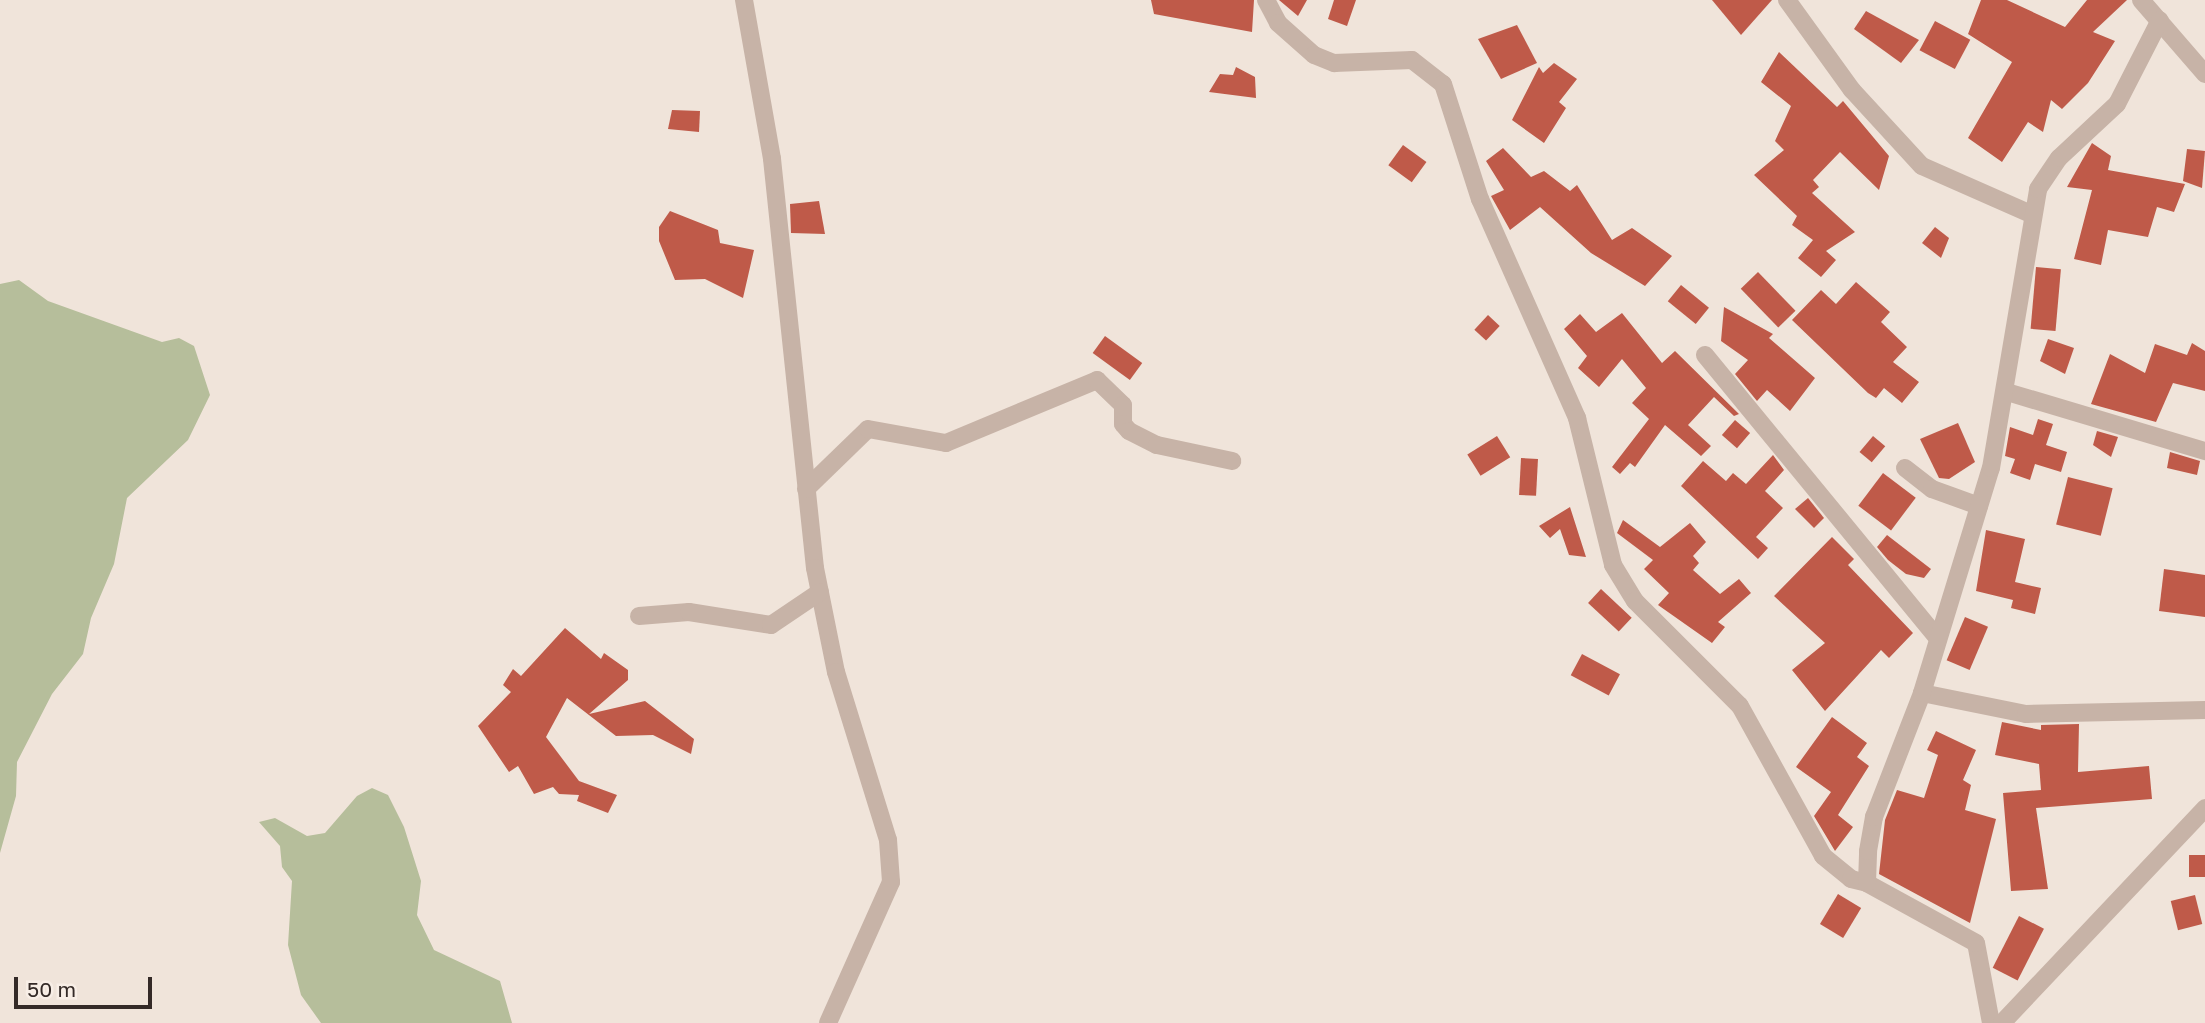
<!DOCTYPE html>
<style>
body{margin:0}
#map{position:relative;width:2205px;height:1023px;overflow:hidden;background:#f0e4da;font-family:"Golos Text",sans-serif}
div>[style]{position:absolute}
.green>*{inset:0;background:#b6be9b}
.building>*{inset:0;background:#bf5a49;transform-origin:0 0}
.minor>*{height:18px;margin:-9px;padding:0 9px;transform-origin:9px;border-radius:9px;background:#c7b3a7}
span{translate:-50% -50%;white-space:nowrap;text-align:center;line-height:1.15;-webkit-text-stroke:6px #f8eee6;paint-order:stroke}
.scale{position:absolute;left:14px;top:977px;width:138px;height:32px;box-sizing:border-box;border:4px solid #342a27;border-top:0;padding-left:9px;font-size:21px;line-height:24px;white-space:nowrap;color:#342a27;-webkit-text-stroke:5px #f8eee6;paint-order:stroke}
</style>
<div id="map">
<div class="green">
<div style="clip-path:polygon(19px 280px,48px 301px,162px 342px,179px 338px,194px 346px,210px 395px,188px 440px,127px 498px,114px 564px,91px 618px,83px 654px,52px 694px,17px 762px,16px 796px,0 853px,0 284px)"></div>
<div style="clip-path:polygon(372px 788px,388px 795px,404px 827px,421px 881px,417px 915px,434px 950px,500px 981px,512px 1023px,321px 1023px,301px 995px,288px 945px,292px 881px,282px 867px,280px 846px,259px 822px,275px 818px,307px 836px,325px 833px,357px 796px)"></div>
</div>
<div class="building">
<div style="clip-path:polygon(1151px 0,1254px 0,1252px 32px,1154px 14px)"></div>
<div style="clip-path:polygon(1279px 0,1307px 0,1298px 16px)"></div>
<div style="clip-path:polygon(1334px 0,1356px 0,1347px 26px,1328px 19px)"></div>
<div style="clip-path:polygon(1712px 0,1772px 0,1741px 35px)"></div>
<div style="clip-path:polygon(1981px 0,2007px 0,2065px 27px,2087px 0,2127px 0,2093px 32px,2115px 41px,2088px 83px,2062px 109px,2051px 100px,2043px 132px,2028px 122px,2002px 162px,1968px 138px,2012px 62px,1968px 34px)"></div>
<div style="clip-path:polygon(1866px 11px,1919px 40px,1901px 63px,1854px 29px)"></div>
<div style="left:1935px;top:21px;width:40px;height:33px;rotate:28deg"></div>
<div style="clip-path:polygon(1517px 25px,1537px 63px,1501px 79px,1478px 39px)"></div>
<div style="clip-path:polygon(1779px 52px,1837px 107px,1843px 101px,1889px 156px,1879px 190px,1840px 152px,1813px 180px,1819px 187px,1812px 193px,1855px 232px,1826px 251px,1836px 260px,1821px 277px,1798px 258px,1813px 240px,1792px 225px,1797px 216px,1754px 175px,1784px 150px,1775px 141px,1791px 106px,1761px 82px)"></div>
<div style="clip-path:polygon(1554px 63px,1577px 79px,1559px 102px,1566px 108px,1544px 143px,1512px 120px,1539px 67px,1543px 73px)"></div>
<div style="clip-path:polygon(1236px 67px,1255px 77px,1256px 98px,1209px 92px,1220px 74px,1233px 75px)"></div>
<div style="clip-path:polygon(672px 110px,700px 111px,699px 132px,668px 129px)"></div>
<div style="clip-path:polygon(2092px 143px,2111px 156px,2108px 170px,2185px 184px,2174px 212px,2157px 207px,2148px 237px,2108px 230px,2101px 265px,2074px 259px,2092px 190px,2067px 187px)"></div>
<div style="left:1403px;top:145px;width:29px;height:25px;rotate:36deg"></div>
<div style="clip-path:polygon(1503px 148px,1531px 177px,1544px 171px,1570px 191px,1577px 185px,1612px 240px,1632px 228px,1672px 256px,1645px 286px,1591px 253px,1540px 207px,1510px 230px,1491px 196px,1504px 190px,1486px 161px)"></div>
<div style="clip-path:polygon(2187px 149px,2205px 151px,2202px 188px,2183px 181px)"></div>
<div style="clip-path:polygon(819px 201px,825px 234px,791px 233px,790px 204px)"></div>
<div style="clip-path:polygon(670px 211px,718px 230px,720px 243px,754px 250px,743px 298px,705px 279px,675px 280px,659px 241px,659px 227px)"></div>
<div style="clip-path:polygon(1935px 227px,1949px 238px,1941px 258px,1922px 243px)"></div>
<div style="left:2036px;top:267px;width:25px;height:62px;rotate:5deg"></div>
<div style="left:1758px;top:272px;width:54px;height:24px;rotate:46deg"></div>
<div style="clip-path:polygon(1856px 282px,1890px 312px,1881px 322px,1907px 347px,1893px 362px,1919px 382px,1902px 403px,1884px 388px,1876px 398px,1868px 393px,1792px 320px,1821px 290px,1836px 304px)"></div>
<div style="left:1681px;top:285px;width:36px;height:21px;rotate:39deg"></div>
<div style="clip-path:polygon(1724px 307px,1773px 334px,1769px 338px,1815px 378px,1790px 411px,1767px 390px,1757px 401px,1735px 374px,1748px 360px,1721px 341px)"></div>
<div style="clip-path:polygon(1622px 313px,1662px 363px,1675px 351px,1739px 414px,1734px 416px,1714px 397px,1688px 425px,1711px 446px,1701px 456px,1665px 425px,1635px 467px,1630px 463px,1620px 474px,1612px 467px,1649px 419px,1632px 403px,1646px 388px,1622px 359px,1599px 387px,1578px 368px,1587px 356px,1564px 329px,1580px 314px,1596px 332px)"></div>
<div style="left:1488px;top:315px;width:16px;height:20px;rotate:43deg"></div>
<div style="left:1105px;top:336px;width:46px;height:21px;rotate:36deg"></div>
<div style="clip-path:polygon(2048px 339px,2074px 348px,2065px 374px,2040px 361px)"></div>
<div style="clip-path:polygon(2192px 343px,2205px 351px,2205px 391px,2173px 383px,2156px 422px,2091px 404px,2110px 354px,2145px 373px,2155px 344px,2187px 355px)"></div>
<div style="clip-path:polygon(2038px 419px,2053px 424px,2046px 445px,2067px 452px,2061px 472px,2035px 464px,2030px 480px,2010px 473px,2015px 459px,2005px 456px,2010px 427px,2033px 435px)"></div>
<div style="left:1735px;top:420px;width:20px;height:20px;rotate:41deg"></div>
<div style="clip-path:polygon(1958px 423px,1975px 462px,1949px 479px,1939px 478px,1920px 439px)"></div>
<div style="clip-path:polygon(2097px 431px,2118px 437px,2111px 457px,2093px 445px)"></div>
<div style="left:1497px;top:436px;width:25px;height:35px;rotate:58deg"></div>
<div style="left:1873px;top:436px;width:16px;height:21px;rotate:40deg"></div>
<div style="clip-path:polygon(2170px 452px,2200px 461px,2197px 475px,2167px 468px)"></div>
<div style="clip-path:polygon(1773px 455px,1784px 470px,1765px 491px,1783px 508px,1756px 537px,1768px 548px,1758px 559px,1681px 486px,1703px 461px,1726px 481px,1733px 473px,1746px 484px)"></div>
<div style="left:1521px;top:458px;width:17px;height:37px;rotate:3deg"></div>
<div style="left:1883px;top:473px;width:41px;height:41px;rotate:37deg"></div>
<div style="left:2068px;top:477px;width:46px;height:49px;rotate:14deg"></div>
<div style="clip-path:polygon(1808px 498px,1824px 518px,1814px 528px,1795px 509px)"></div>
<div style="clip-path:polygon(1570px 507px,1586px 557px,1569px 555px,1560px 529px,1550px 538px,1539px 526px)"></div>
<div style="clip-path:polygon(1623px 520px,1660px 547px,1690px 523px,1706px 542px,1693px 556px,1699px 563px,1693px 570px,1720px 594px,1739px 579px,1751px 593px,1718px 622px,1725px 627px,1712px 643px,1658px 605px,1669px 593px,1644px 569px,1653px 560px,1617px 533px)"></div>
<div style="clip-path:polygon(1986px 530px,2025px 539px,2015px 582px,2041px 588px,2035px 614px,2011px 608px,2013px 600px,1976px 591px)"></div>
<div style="clip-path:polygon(1887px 535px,1931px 569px,1924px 578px,1906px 574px,1888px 560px,1877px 547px)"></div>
<div style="clip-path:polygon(1832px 537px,1854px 559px,1848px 565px,1913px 633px,1889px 658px,1881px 650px,1825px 711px,1792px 670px,1825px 643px,1774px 596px)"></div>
<div style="clip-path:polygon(2164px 569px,2205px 575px,2205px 617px,2159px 611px)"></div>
<div style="left:1601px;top:589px;width:42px;height:19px;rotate:43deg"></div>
<div style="left:1965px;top:617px;width:25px;height:47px;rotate:23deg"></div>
<div style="clip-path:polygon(565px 628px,601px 659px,604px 653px,628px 670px,628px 680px,589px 714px,645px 701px,694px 739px,691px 754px,653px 735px,616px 736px,567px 698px,546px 737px,579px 781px,617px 795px,608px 813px,577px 801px,579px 795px,559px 794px,553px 787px,534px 794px,518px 766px,509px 772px,478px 726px,511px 692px,503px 685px,513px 669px,521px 676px)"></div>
<div style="left:1582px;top:654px;width:43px;height:24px;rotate:28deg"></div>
<div style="clip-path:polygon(1832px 717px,1867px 743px,1857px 757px,1869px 766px,1838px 815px,1853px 827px,1835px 851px,1814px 816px,1831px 792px,1796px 767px)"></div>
<div style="clip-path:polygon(2002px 722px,2041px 730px,2041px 725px,2079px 724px,2078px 772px,2149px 766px,2152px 799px,2036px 808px,2048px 889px,2011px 891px,2003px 793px,2041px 790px,2039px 764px,1995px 755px)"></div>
<div style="clip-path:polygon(1936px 731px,1976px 750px,1963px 780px,1971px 785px,1965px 810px,1996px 819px,1970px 923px,1879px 874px,1885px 820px,1897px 790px,1924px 798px,1938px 755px,1927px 750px)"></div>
<div style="left:2189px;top:855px;width:16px;height:22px"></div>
<div style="left:1838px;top:894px;width:27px;height:35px;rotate:31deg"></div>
<div style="left:2195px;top:895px;width:30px;height:25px;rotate:76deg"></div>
<div style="left:2019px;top:916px;width:28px;height:58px;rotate:27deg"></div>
</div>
<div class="minor">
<div style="left:744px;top:0;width:161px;rotate:80deg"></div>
<div style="left:772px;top:159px;width:411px;rotate:84deg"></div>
<div style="left:815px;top:568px;width:106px;rotate:78.6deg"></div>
<div style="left:836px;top:672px;width:176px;rotate:72.8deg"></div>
<div style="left:888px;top:840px;width:42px;rotate:85.9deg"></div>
<div style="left:891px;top:882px;width:154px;rotate:114.1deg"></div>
<div style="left:1266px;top:0;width:26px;rotate:62deg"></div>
<div style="left:1278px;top:23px;width:48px;rotate:41.6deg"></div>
<div style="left:1314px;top:55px;width:22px;rotate:22deg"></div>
<div style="left:1334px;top:63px;width:78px;rotate:-2.2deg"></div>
<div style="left:1412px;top:60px;width:39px;rotate:38deg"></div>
<div style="left:1443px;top:84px;width:121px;rotate:72.2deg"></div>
<div style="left:1480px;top:199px;width:240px;rotate:66.1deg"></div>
<div style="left:1577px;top:418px;width:151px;rotate:76.2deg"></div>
<div style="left:1613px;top:565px;width:42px;rotate:58.6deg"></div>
<div style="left:1635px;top:601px;width:148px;rotate:45deg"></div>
<div style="left:1740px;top:706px;width:171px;rotate:61deg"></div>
<div style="left:1823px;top:856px;width:36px;rotate:39deg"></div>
<div style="left:1851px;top:879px;width:16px;rotate:14deg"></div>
<div style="left:1787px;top:0;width:111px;rotate:54.2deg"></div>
<div style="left:1852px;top:90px;width:103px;rotate:47.4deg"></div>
<div style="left:1922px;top:166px;width:119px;rotate:23.8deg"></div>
<div style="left:2141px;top:0;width:98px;rotate:49.1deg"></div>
<div style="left:1705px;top:355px;width:367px;rotate:50.6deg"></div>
<div style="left:2007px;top:392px;width:207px;rotate:16.6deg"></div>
<div style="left:1905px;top:468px;width:34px;rotate:38deg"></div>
<div style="left:1932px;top:489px;width:50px;rotate:19.9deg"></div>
<div style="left:806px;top:489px;width:86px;rotate:-44.1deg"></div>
<div style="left:868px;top:429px;width:79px;rotate:10.2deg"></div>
<div style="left:946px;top:443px;width:164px;rotate:-22.6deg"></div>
<div style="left:1097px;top:380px;width:36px;rotate:44deg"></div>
<div style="left:1123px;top:405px;width:19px;rotate:90deg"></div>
<div style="left:1123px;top:424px;width:9px;rotate:49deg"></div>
<div style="left:1129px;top:431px;width:31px;rotate:27deg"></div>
<div style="left:1157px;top:445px;width:77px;rotate:12deg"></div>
<div style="left:639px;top:616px;width:50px;rotate:-4.6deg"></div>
<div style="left:689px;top:612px;width:83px;rotate:9deg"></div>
<div style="left:771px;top:625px;width:59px;rotate:-34deg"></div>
<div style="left:1922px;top:693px;width:106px;rotate:11.4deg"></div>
<div style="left:2026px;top:714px;width:179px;rotate:-1.3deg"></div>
<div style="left:1991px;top:1023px;width:81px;rotate:-100.6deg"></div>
<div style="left:1976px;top:943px;width:124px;rotate:-151.2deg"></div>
<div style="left:1867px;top:883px;width:32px;rotate:-88deg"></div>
<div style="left:1868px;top:851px;width:35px;rotate:-80deg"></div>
<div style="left:1874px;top:817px;width:133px;rotate:-68.8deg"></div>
<div style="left:1922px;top:693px;width:235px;rotate:-73deg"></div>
<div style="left:1991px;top:468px;width:283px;rotate:-80.4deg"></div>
<div style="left:2038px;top:189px;width:37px;rotate:-56deg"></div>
<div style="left:2059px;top:158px;width:79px;rotate:-43deg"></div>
<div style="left:2117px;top:104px;width:94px;rotate:-62.9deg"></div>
<div style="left:2002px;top:1023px;width:296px;rotate:-46.6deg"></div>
</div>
<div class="scale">50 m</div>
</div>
